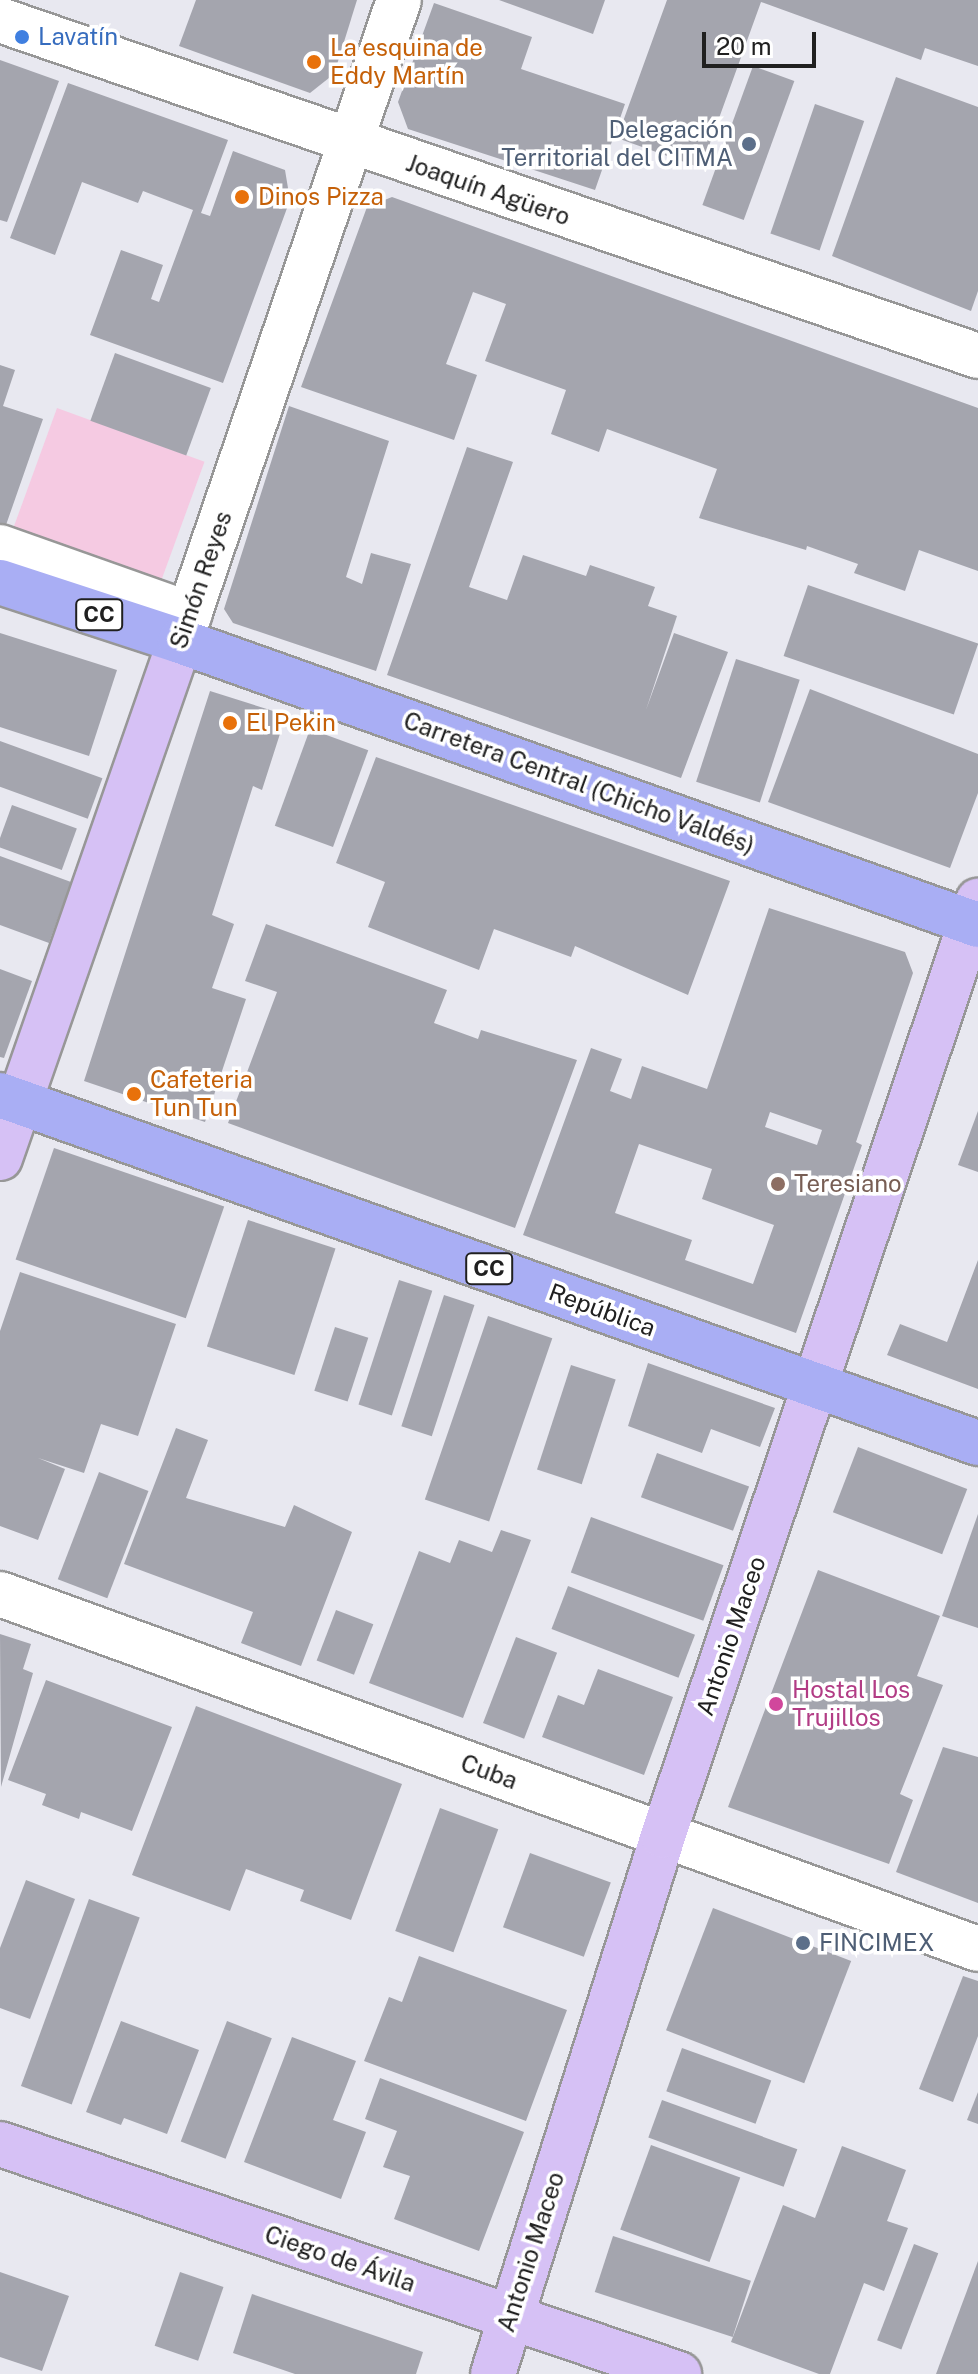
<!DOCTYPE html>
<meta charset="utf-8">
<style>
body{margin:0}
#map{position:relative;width:978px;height:2374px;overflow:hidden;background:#e8e8f0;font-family:"Public Sans",sans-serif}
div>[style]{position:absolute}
.park>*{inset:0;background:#f5cae2;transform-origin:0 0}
.building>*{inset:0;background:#a4a5ae;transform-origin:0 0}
.roads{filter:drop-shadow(2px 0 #979797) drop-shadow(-2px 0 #979797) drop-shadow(0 2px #979797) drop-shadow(0 -2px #979797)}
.street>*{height:44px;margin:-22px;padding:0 22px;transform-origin:22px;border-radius:22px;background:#fff}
.secondary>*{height:44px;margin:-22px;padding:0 22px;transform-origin:22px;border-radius:22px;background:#d6c1f5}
.primary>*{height:44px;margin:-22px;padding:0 22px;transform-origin:22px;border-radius:22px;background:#a9aef4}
.dots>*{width:22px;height:22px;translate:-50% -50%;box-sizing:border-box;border:4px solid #fff;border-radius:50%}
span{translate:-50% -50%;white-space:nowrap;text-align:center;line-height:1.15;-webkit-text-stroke:7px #fff;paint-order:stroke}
.shield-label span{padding:2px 6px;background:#fff;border:2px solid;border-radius:6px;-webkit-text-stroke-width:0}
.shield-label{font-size:22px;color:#202020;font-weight:700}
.shop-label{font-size:24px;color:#366cbe}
.left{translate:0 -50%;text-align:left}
.food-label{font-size:24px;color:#c56008}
.service-label{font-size:24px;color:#4e5e75}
.right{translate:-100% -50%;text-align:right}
.street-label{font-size:24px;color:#202020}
.education-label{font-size:24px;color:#785e54}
.hotel-label{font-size:24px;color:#b23c85}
.scale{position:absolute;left:702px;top:32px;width:114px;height:36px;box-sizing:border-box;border:4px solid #202020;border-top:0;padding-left:10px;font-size:24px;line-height:28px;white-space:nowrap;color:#202020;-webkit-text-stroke:6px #fff;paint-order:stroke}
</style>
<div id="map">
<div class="park">
<div style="left:57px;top:408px;width:157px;height:139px;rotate:20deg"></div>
</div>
<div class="building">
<div style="clip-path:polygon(196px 0,357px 0,334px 74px,310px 93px,179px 46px)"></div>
<div style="clip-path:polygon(499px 0,605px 0,593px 34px)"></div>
<div style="clip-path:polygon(667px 0,978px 0,978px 66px,925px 48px,921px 60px,761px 2px,701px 168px,617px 138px)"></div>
<div style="clip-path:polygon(434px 3px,532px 37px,521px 69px,625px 104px,595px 190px,408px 129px,398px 102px)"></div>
<div style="clip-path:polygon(0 60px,59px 81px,7px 222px,0 220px)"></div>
<div style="left:753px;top:66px;width:44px;height:148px;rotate:20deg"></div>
<div style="clip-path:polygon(896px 77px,978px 107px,978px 291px,971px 311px,832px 256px)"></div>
<div style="clip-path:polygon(68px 83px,228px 140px,201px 213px,210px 216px,233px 151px,285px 170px,290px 200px,223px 383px,90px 335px,121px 250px,163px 265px,151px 299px,159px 302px,193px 210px,143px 191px,138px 203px,82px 182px,55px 255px,10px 238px)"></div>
<div style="left:815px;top:104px;width:52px;height:137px;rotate:19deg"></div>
<div style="clip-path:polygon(392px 197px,978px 408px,978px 571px,919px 550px,905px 591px,854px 573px,858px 564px,807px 546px,806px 550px,699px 518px,717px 469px,607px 429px,599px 452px,551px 434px,566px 390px,485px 361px,506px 304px,473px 292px,446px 364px,477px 375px,454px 440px,301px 387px,367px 207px)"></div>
<div style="left:115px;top:353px;width:102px;height:72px;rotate:20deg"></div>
<div style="clip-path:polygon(0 365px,15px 370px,3px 406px,43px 419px,6px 525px,0 523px)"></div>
<div style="clip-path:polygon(289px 406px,389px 441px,346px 577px,362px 584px,371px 553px,411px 564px,376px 671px,233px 623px,224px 609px)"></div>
<div style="clip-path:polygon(467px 447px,513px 462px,469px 587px,507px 600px,523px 555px,586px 576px,590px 565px,655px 587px,648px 606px,677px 616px,646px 710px,674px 633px,728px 652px,681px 778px,387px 675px)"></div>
<div style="left:808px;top:585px;width:180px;height:75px;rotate:19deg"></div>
<div style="clip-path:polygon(0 633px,117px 670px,89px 756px,0 727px)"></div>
<div style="left:736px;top:659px;width:67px;height:129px;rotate:18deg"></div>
<div style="clip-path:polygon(810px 689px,978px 754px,978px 793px,950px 868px,768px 802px)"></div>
<div style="clip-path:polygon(210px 691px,286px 715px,262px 790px,253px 786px,212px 915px,234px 924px,212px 988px,246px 999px,205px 1122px,84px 1081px)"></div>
<div style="left:310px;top:729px;width:62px;height:103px;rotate:20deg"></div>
<div style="left:0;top:741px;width:109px;height:43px;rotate:20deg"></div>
<div style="clip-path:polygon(376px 757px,730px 881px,688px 995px,575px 946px,571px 957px,494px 929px,479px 970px,368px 927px,385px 882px,336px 863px)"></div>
<div style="left:12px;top:805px;width:69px;height:44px;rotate:20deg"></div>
<div style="clip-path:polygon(0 856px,71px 882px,49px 943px,0 925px)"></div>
<div style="clip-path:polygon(evenodd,769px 908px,905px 952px,913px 973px,856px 1142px,862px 1145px,796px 1333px,523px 1235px,591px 1048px,622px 1059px,610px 1091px,631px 1099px,642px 1066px,707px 1089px,769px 908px,770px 1112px,822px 1130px,817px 1145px,765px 1127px,770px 1112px,769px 908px,639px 1144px,712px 1169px,702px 1199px,774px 1225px,753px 1284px,685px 1260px,692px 1240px,615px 1213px,639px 1144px)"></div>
<div style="clip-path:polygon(266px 924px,447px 990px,434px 1023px,478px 1039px,481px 1030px,577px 1060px,515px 1228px,228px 1123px,277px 992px,245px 981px)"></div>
<div style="clip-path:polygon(0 969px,32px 981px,4px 1058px,0 1057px)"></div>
<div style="clip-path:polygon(978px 1111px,978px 1172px,958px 1165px)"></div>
<div style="left:54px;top:1148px;width:180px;height:118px;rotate:19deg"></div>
<div style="left:248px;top:1220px;width:92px;height:133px;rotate:18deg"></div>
<div style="clip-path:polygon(978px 1260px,978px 1389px,887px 1355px,900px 1324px,947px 1342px)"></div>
<div style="clip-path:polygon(20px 1272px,176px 1324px,138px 1436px,101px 1424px,84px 1473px,38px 1458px,65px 1469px,38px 1540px,0 1526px,0 1331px)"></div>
<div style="left:399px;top:1280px;width:35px;height:131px;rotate:18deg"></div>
<div style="left:444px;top:1295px;width:32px;height:138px;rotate:18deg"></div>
<div style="left:488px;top:1316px;width:68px;height:194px;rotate:19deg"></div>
<div style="left:335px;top:1327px;width:35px;height:67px;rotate:18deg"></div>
<div style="clip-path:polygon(648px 1363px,775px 1408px,760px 1447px,711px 1429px,702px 1453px,628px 1426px)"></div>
<div style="left:571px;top:1365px;width:47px;height:110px;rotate:18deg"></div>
<div style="clip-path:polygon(176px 1428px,208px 1440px,186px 1498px,285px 1527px,294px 1505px,352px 1532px,301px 1666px,241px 1643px,253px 1612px,124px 1564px)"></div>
<div style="left:858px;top:1447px;width:117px;height:70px;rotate:21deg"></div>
<div style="left:657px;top:1453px;width:98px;height:47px;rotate:20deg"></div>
<div style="left:99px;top:1472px;width:53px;height:115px;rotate:21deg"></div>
<div style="clip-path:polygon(978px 1514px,978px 1628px,942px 1616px)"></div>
<div style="left:591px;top:1517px;width:141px;height:59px;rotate:20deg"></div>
<div style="clip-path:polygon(501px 1530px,531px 1540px,463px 1718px,369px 1683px,419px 1551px,450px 1563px,459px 1540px,492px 1552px)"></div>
<div style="clip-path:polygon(818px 1570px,940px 1616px,917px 1676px,943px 1685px,900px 1794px,913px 1800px,889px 1864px,728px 1807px)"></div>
<div style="left:568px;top:1586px;width:136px;height:46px;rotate:21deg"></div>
<div style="left:336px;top:1610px;width:40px;height:54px;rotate:21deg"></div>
<div style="clip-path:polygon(0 1634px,31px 1644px,23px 1669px,33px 1673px,1px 1787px)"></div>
<div style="left:516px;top:1637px;width:44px;height:92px;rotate:21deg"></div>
<div style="clip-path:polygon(598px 1669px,673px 1697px,644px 1775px,542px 1737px,558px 1695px,584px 1705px)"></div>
<div style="clip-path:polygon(46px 1680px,172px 1727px,132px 1831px,81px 1812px,79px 1819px,42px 1805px,46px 1794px,8px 1780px)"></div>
<div style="clip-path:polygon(196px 1706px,402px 1784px,351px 1920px,300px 1901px,304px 1890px,246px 1869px,230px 1911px,132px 1875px)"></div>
<div style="clip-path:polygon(943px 1747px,978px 1757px,978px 1903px,896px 1872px)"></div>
<div style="left:440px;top:1808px;width:62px;height:131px;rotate:20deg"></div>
<div style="left:530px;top:1853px;width:86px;height:79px;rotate:20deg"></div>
<div style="clip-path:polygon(26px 1880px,75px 1899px,30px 2019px,0 2008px,0 1948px)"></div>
<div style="left:89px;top:1899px;width:54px;height:199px;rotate:20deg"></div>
<div style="left:713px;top:1908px;width:148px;height:131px;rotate:21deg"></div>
<div style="clip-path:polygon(419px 1956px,567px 2010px,526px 2121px,364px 2061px,389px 1997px,402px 2002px)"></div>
<div style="clip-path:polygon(963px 1976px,978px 1981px,978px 2036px,953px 2102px,919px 2089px)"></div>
<div style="clip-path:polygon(121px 2021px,199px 2050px,167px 2134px,124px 2118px,121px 2125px,86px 2112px)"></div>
<div style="left:227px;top:2021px;width:48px;height:129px;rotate:21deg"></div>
<div style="clip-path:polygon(292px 2037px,356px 2061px,333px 2120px,366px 2132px,341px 2199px,244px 2162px)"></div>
<div style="left:682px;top:2048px;width:95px;height:46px;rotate:20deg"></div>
<div style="clip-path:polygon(380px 2078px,524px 2132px,479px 2251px,394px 2219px,410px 2176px,383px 2167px,397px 2131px,365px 2119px)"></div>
<div style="clip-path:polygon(978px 2092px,978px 2124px,967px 2120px)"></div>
<div style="left:662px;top:2100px;width:144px;height:40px;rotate:20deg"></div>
<div style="left:651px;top:2145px;width:95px;height:90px;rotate:20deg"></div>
<div style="clip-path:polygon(842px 2146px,906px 2170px,887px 2221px,908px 2228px,884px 2291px,864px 2283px,830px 2374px,819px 2374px,731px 2342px,783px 2205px,815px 2218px)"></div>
<div style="left:613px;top:2236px;width:145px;height:59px;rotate:18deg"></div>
<div style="left:914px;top:2244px;width:26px;height:103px;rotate:21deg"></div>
<div style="clip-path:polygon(978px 2261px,978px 2374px,936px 2374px)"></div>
<div style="clip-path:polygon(0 2272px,69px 2296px,42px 2371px,0 2357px)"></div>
<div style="left:180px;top:2272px;width:46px;height:78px;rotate:19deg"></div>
<div style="clip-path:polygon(252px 2294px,423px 2352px,416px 2374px,295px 2374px,233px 2353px)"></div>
</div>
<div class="roads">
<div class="street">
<div style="left:0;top:20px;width:1034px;rotate:18.96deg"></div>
<div style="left:0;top:547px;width:201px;rotate:19.5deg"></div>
<div style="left:180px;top:641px;width:677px;rotate:-71.14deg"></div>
<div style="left:0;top:1594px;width:1040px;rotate:19.95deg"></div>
</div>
<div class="secondary">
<div style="left:0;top:1158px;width:547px;rotate:-70.8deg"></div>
<div style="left:0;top:2144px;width:717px;rotate:18.71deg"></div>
<div style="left:493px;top:2374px;width:564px;rotate:-72.46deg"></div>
<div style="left:663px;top:1836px;width:987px;rotate:-71.38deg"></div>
</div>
<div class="primary">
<div style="left:0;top:582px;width:189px;rotate:18.1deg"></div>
<div style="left:180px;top:641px;width:847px;rotate:19.59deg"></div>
<div style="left:0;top:1095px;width:1038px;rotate:19.59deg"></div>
</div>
</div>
<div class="dots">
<div style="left:22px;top:37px;background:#3f7fe0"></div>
<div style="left:314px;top:62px;background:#e8710a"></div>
<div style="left:749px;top:144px;background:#5c6f8a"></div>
<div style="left:242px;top:197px;background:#e8710a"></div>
<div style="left:230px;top:723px;background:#e8710a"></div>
<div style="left:134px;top:1094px;background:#e8710a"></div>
<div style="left:778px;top:1184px;background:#8d6e63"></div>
<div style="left:776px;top:1704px;background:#d1479c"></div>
<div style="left:803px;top:1943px;background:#5c6f8a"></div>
</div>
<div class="shield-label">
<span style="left:99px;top:615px">CC</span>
<span style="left:489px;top:1269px">CC</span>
</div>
<div class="shop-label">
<span class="left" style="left:38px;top:37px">Lavatín</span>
</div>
<div class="food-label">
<span class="left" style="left:330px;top:62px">La esquina de<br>Eddy Martín</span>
<span class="left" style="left:258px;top:197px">Dinos Pizza</span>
<span class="left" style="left:246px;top:723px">El Pekin</span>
<span class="left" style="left:150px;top:1094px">Cafeteria<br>Tun Tun</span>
</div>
<div class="service-label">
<span class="right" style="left:733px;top:144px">Delegación<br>Territorial del CITMA</span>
<span class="left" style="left:819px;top:1943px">FINCIMEX</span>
</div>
<div class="street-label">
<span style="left:488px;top:190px;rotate:19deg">Joaquín Agüero</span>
<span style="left:201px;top:580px;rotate:-71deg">Simón Reyes</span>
<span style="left:579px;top:783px;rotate:20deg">Carretera Central (Chicho Valdés)</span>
<span style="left:602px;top:1310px;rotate:20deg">República</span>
<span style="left:731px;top:1636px;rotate:-71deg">Antonio Maceo</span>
<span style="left:489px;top:1772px;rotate:20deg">Cuba</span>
<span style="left:531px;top:2252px;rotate:-72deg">Antonio Maceo</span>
<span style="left:340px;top:2259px;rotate:19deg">Ciego de Ávila</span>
</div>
<div class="education-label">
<span class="left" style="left:794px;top:1184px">Teresiano</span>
</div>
<div class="hotel-label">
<span class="left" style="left:792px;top:1704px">Hostal Los<br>Trujillos</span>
</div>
<div class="scale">20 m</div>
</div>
